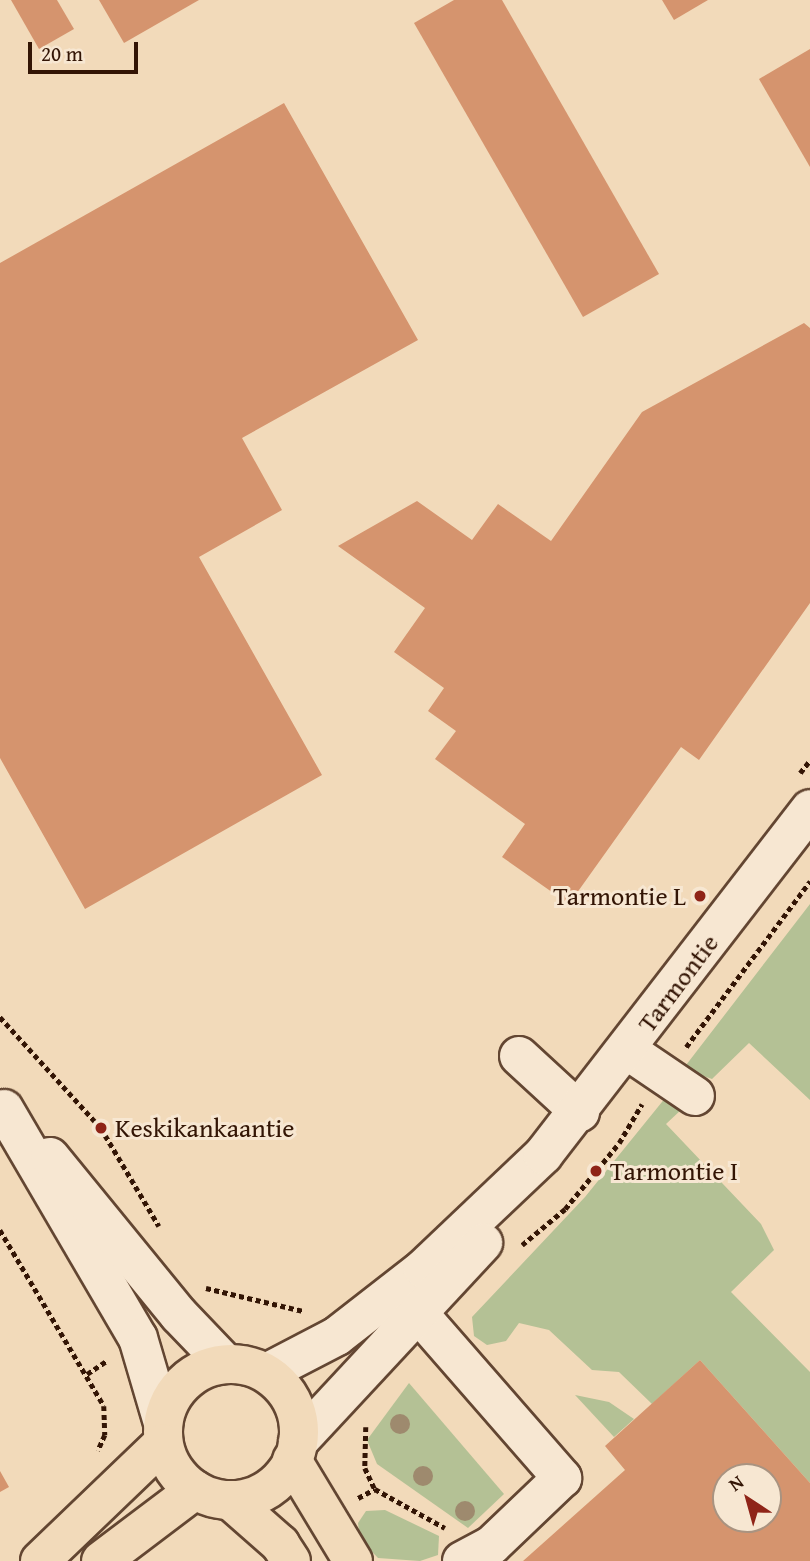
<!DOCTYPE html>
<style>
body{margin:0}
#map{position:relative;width:810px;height:1561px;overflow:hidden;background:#f2daba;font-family:"Gentium Book Plus",serif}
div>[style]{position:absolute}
.green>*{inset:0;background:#b4c195}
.building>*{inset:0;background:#d5946e}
.path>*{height:4.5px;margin-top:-2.25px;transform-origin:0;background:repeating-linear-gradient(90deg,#331505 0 5px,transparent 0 8.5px)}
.roads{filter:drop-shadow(2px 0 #634632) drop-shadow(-2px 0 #634632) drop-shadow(0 2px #634632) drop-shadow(0 -2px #634632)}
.minor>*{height:38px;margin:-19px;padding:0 19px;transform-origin:19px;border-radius:19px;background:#f7e7d2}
.major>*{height:38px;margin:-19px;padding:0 19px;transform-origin:19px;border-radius:19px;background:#f2daba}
.major>.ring{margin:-19px;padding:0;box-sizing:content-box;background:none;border:38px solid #f2daba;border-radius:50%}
.trees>*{width:20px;height:20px;margin:-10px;border-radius:50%;background:#9e8a6e}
.dots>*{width:19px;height:19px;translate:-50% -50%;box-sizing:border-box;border:4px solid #f7e7d2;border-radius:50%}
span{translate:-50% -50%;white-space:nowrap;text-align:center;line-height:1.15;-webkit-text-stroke:6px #f7e7d2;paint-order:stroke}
.poi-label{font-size:26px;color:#331505}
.right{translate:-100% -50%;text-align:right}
.left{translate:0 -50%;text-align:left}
.street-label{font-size:26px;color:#331505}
.north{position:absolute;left:712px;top:1463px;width:70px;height:70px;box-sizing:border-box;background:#f7e7d2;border:2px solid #a99380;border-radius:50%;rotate:324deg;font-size:19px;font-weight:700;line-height:28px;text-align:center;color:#331505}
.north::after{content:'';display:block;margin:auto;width:24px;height:32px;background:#8f2418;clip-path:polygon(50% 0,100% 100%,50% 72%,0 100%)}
.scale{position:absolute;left:28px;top:42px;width:110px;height:32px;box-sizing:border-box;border:4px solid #331505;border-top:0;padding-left:9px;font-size:21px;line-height:24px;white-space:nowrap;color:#331505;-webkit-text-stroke:5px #f7e7d2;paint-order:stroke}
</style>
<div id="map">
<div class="green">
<div style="clip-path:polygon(810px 904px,810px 1100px,749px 1043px,712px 1079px,683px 1069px)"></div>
<div style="clip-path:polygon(666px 1097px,682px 1109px,666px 1124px,761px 1224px,774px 1250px,731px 1292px,810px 1372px,810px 1483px,700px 1360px,652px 1404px,619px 1372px,592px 1370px,549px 1330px,519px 1323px,506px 1341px,487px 1345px,474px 1336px,472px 1317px,585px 1197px)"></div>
<div style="clip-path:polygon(409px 1383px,504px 1494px,468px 1528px,377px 1464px,367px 1440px)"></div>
<div style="clip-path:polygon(575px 1395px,609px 1402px,634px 1419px,614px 1437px)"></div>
<div style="clip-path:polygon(385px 1510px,439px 1536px,438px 1555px,420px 1561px,378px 1558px,360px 1539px,358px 1523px,366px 1511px)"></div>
</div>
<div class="building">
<div style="clip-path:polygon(11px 0,57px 0,74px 29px,39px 49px)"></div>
<div style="clip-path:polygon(99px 0,199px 0,124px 43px)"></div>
<div style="clip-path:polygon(454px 0,502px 0,659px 274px,583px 317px,414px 23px)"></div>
<div style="clip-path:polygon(662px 0,708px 0,674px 20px)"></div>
<div style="clip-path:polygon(810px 49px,810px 167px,759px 79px)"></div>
<div style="clip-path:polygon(284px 103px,418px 340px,242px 438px,282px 510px,199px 557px,322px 775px,85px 909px,0 758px,0 263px)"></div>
<div style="clip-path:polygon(804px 323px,810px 328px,810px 603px,699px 760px,681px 747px,569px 904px,502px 857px,525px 824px,435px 759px,456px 731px,428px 711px,444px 688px,394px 652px,425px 608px,338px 546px,417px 501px,472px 540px,498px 504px,551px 541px,642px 412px)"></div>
<div style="clip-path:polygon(evenodd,700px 1360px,810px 1483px,810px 1561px,523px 1561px,625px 1470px,605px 1446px,700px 1360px,726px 1477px,768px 1477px,768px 1519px,726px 1519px,726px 1477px)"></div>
<div style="clip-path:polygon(0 1471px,9px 1487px,0 1492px)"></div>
</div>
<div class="path">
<div style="left:800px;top:773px;width:16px;rotate:-52deg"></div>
<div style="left:0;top:1017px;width:150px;rotate:47.7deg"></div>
<div style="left:101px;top:1128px;width:114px;rotate:59.4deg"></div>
<div style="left:686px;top:1047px;width:207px;rotate:-53.2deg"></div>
<div style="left:0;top:1230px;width:204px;rotate:59.4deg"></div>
<div style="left:104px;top:1406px;width:29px;rotate:88deg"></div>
<div style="left:105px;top:1435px;width:17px;rotate:114deg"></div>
<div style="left:522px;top:1245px;width:56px;rotate:-39.9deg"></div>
<div style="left:565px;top:1209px;width:85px;rotate:-50.7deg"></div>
<div style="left:619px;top:1143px;width:45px;rotate:-59.5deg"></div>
<div style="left:206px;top:1288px;width:100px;rotate:13.3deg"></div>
<div style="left:87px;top:1374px;width:23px;rotate:-34deg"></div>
<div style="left:366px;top:1427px;width:41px;rotate:91.4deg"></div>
<div style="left:365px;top:1468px;width:23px;rotate:65deg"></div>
<div style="left:375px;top:1489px;width:80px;rotate:29.1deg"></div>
<div style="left:358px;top:1498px;width:19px;rotate:-28deg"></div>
</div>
<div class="roads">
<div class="minor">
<div style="left:627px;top:1050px;width:82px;rotate:34.1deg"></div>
<div style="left:519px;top:1056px;width:83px;rotate:42.6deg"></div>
<div style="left:4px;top:1109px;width:265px;rotate:59.7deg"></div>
<div style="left:138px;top:1338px;width:89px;rotate:73.6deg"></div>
<div style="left:50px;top:1157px;width:204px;rotate:50.8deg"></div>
<div style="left:179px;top:1315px;width:68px;rotate:46.2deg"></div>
<div style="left:419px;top:1314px;width:218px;rotate:48.9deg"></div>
<div style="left:562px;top:1478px;width:97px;rotate:136.3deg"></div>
<div style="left:492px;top:1545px;width:34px;rotate:152deg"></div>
<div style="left:266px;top:1373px;width:80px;rotate:-27.5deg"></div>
<div style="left:337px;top:1336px;width:109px;rotate:-37.9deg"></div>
<div style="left:423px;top:1269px;width:166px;rotate:-43.5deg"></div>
<div style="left:543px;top:1155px;width:437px;rotate:-52.3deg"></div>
<div style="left:298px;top:1442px;width:272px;rotate:-47.1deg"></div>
</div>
<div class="major">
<div class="ring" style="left:163px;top:1364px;width:98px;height:98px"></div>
<div style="left:292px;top:1460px;width:118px;rotate:58.9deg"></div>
<div style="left:230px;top:1500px;width:67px;rotate:41.3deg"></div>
<div style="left:280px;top:1544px;width:20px;rotate:57deg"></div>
<div style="left:40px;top:1561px;width:170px;rotate:-43.8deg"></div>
<div style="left:101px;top:1561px;width:118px;rotate:-37.1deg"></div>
</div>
</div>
<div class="trees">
<div style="left:400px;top:1424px"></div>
<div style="left:423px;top:1476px"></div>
<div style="left:465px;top:1511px"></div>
</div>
<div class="dots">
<div style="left:700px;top:896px;background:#8f2418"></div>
<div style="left:101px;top:1128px;background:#8f2418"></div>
<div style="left:596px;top:1171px;background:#8f2418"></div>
</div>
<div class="poi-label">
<span class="right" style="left:686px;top:896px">Tarmontie L</span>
<span class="left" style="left:115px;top:1128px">Keskikankaantie</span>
<span class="left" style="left:610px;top:1171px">Tarmontie I</span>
</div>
<div class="street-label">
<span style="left:678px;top:983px;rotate:-53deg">Tarmontie</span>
</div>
<div class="north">N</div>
<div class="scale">20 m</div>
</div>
